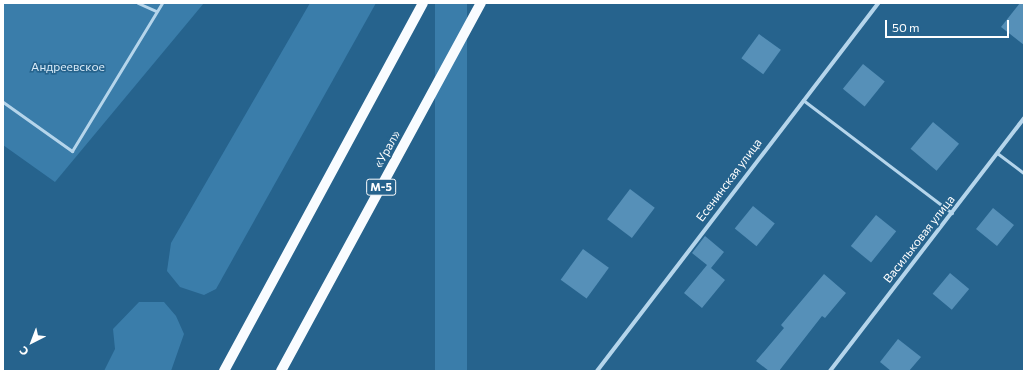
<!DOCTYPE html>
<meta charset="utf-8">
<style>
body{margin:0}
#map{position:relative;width:1027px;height:374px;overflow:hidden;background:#26638d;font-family:Commissioner,sans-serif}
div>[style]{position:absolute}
.green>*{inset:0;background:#3a7daa;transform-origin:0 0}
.building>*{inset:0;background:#5690b8;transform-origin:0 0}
.lane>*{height:3px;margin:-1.5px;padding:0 1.5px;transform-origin:1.5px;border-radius:1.5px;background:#b5d5eb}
.street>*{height:4px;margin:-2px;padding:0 2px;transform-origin:2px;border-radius:2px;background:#b5d5eb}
.primary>*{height:10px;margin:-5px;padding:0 5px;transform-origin:5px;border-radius:5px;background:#f9fcff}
span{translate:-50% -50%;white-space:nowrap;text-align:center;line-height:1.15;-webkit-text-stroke:3px #26638d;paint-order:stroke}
.shield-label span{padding:1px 3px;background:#26638d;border:1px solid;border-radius:3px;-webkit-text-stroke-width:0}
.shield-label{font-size:11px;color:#fff;font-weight:700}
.park-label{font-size:12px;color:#daecf8}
.street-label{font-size:12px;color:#fff}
.frame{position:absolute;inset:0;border:4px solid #fff;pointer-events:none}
.north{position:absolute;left:12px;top:322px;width:40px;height:40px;-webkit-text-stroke:3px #26638d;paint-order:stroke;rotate:222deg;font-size:11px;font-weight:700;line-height:16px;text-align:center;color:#fff}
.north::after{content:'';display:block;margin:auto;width:14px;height:18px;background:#fff;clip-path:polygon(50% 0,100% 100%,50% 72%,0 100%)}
.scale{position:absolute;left:885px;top:20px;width:124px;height:18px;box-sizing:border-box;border:2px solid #fff;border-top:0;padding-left:5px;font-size:12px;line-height:14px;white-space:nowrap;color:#fff;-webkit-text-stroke:3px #26638d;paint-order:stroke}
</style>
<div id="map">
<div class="green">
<div style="clip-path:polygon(3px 3px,204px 3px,55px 182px,3px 145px)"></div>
<div style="clip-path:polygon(310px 3px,376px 3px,216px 289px,204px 295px,180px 287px,167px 271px,171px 243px)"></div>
<div style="left:435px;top:3px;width:32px;height:419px"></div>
<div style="clip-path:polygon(139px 302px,164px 302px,176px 316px,184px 334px,171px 371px,104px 371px,115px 349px,113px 329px)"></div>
</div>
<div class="building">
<div style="clip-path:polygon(1020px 3px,1024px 3px,1024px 45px,1001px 27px)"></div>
<div style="left:759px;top:34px;width:27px;height:30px;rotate:36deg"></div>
<div style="left:863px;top:64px;width:28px;height:32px;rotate:39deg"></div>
<div style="left:933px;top:122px;width:34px;height:35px;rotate:40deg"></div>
<div style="left:630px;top:189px;width:31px;height:38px;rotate:37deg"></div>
<div style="left:753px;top:206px;width:28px;height:29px;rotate:39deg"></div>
<div style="left:993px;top:208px;width:27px;height:27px;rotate:39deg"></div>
<div style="left:876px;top:215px;width:26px;height:40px;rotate:39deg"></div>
<div style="clip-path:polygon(705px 236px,724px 252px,711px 268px,725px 280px,702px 308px,684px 293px,707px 265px,692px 253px)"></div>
<div style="left:583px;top:249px;width:32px;height:38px;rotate:36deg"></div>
<div style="left:950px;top:273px;width:25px;height:27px;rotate:40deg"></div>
<div style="clip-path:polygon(824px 274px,846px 293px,825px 318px,822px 316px,779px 371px,769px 371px,756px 361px,784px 328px,781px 325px)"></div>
<div style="clip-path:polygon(898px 339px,921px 357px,909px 371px,891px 371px,880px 362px)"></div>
</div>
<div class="lane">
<div style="left:138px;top:3px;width:20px;rotate:24deg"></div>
<div style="left:803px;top:100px;width:187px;rotate:37.2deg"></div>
<div style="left:3px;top:102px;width:85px;rotate:35.4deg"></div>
<div style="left:72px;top:151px;width:173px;rotate:-58.7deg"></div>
<div style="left:997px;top:153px;width:34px;rotate:37deg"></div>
</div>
<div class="street">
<div style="left:597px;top:371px;width:463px;rotate:-52.6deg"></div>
<div style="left:830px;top:371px;width:319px;rotate:-52.5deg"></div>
</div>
<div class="primary">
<div style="left:224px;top:371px;width:418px;rotate:-61.6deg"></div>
<div style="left:281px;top:371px;width:419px;rotate:-61.5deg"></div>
</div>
<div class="shield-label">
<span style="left:381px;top:187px">М-5</span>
</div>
<div class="park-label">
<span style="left:68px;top:67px">Андреевское</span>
</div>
<div class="street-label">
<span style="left:387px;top:149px;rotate:-61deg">«Урал»</span>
<span style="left:729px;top:180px;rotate:-53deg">Есенинская улица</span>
<span style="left:919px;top:239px;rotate:-52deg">Васильковая улица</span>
</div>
<div class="frame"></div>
<div class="north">С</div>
<div class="scale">50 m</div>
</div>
